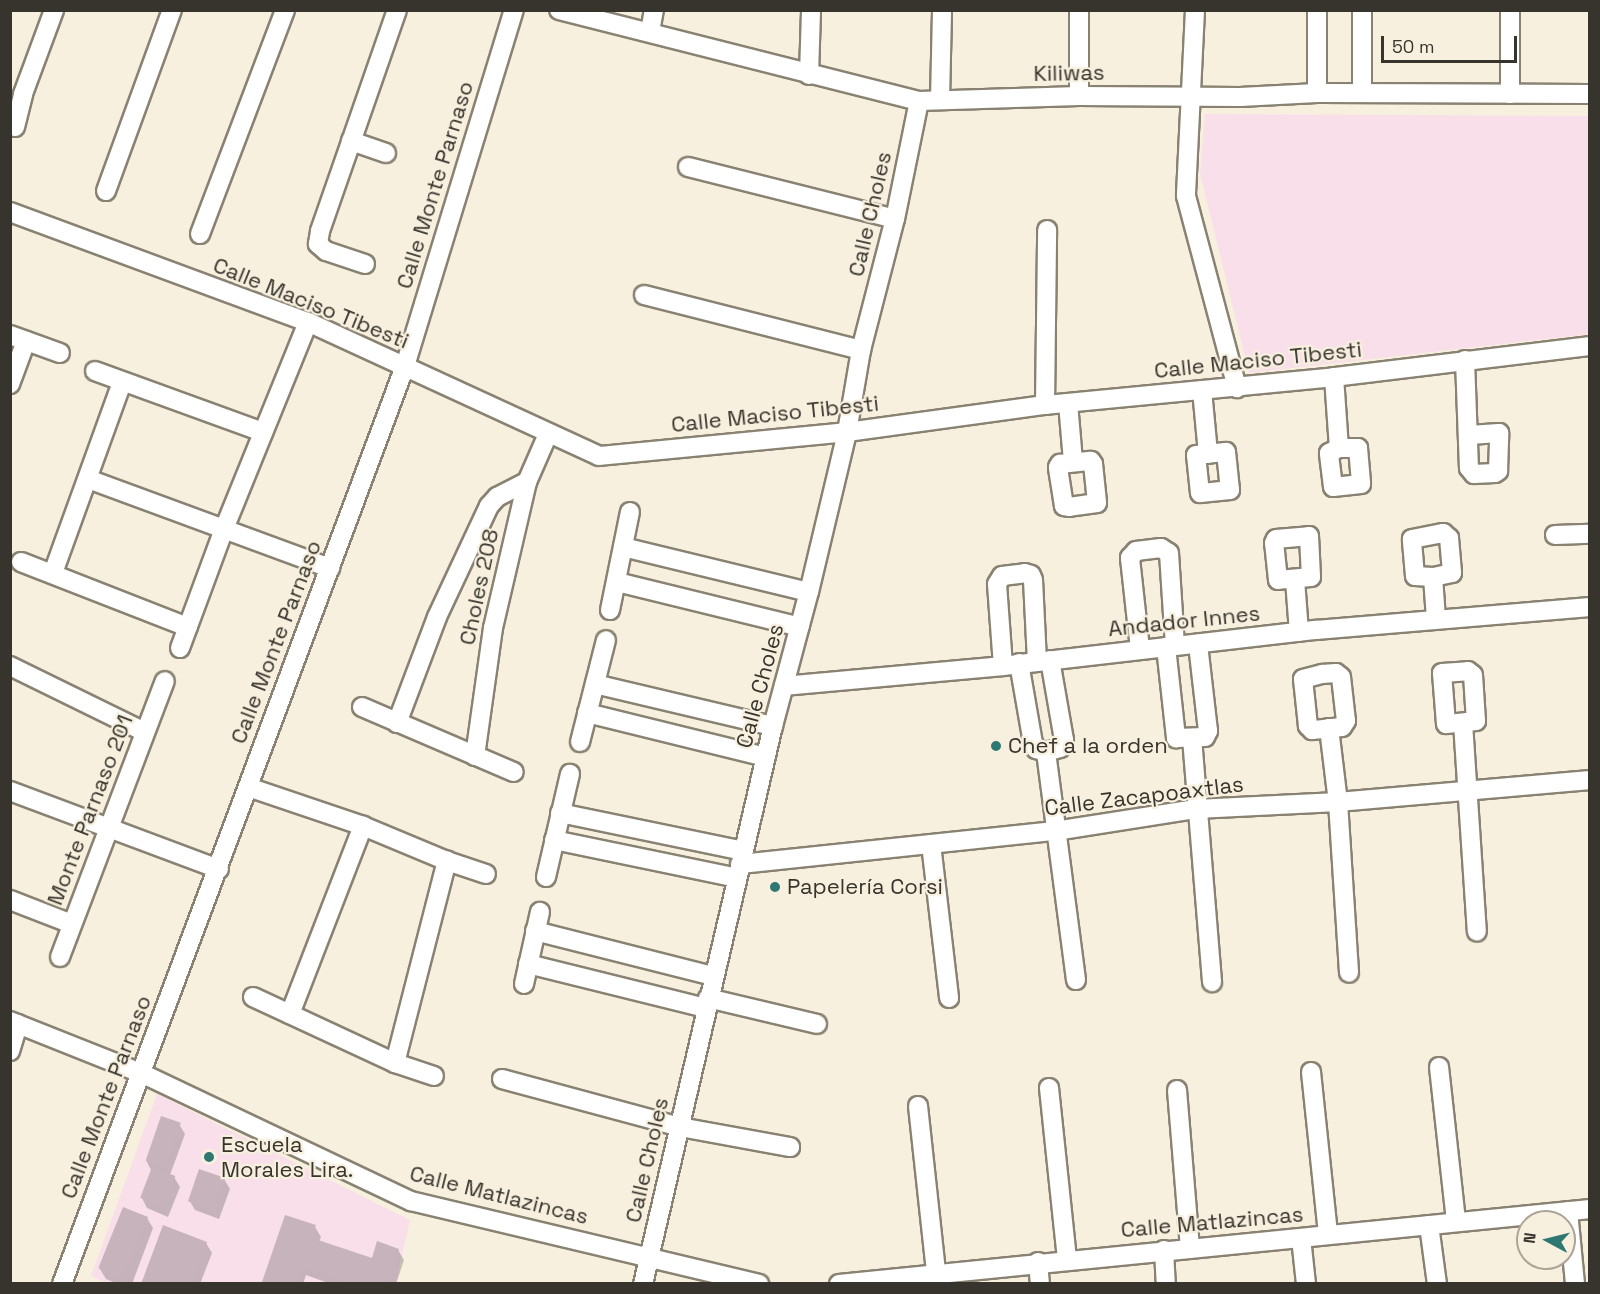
<!DOCTYPE html>
<meta charset="utf-8">
<style>
body{margin:0}
#map{position:relative;width:1600px;height:1294px;overflow:hidden;background:#f8f0de;font-family:"Space Grotesk",sans-serif}
div>[style]{position:absolute}
.education>*{inset:0;background:#f8dfea}
.shadow>*{inset:0;background:#0003}
.building>*{inset:0;background:#c7b3bb;transform-origin:0 0}
.roads{filter:drop-shadow(2px 0 #898272) drop-shadow(-2px 0 #898272) drop-shadow(0 2px #898272) drop-shadow(0 -2px #898272)}
.minor>*{height:18px;margin:-9px;padding:0 9px;transform-origin:9px;border-radius:9px;background:#fff}
.dots>*{width:16px;height:16px;translate:-50% -50%;box-sizing:border-box;border:3px solid #f8f0de;border-radius:50%}
span{translate:-50% -50%;white-space:nowrap;text-align:center;line-height:1.15;-webkit-text-stroke:4.5px #f8f0de;paint-order:stroke}
.street-label{font-size:22px;color:#37332d}
.poi-label{font-size:22px;color:#37332d}
.left{translate:0 -50%;text-align:left}
.frame{position:absolute;inset:0;border:12px solid #37332d;pointer-events:none}
.north{position:absolute;left:1516px;top:1210px;width:60px;height:60px;box-sizing:border-box;background:#f8f0de;border:2px solid #aba497;border-radius:50%;rotate:277deg;font-size:16px;font-weight:700;line-height:24px;text-align:center;color:#37332d}
.north::after{content:'';display:block;margin:auto;width:21px;height:27px;background:#2e7773;clip-path:polygon(50% 0,100% 100%,50% 72%,0 100%)}
.scale{position:absolute;left:1381px;top:36px;width:136px;height:27px;box-sizing:border-box;border:3px solid #37332d;border-top:0;padding-left:8px;font-size:18px;line-height:21px;white-space:nowrap;color:#37332d;-webkit-text-stroke:4px #f8f0de;paint-order:stroke}
</style>
<div id="map">
<div class="education">
<div style="clip-path:polygon(1205px 114px,1589px 116px,1589px 334px,1249px 373px,1200px 174px)"></div>
<div style="clip-path:polygon(157px 1094px,410px 1220px,396px 1283px,109px 1284px,91px 1276px)"></div>
</div>
<div class="shadow">
<div style="clip-path:polygon(179px 1124px,185px 1134px,170px 1175px,174px 1177px,180px 1187px,168px 1217px,147px 1208px,142px 1198px,151px 1170px,146px 1160px)"></div>
<div style="clip-path:polygon(224px 1179px,230px 1189px,219px 1219px,195px 1210px,189px 1200px)"></div>
<div style="clip-path:polygon(147px 1218px,153px 1228px,132px 1284px,118px 1284px,106px 1279px,100px 1269px)"></div>
<div style="clip-path:polygon(315px 1227px,321px 1237px,319px 1242px,373px 1260px,398px 1250px,404px 1260px,396px 1284px,331px 1284px,306px 1275px,303px 1284px,265px 1284px)"></div>
<div style="clip-path:polygon(206px 1243px,212px 1253px,200px 1284px,142px 1284px)"></div>
</div>
<div class="building">
<div style="left:161px;top:1116px;width:21px;height:47px;rotate:19deg"></div>
<div style="left:152px;top:1167px;width:25px;height:33px;rotate:21deg"></div>
<div style="left:199px;top:1169px;width:28px;height:34px;rotate:19deg"></div>
<div style="left:123px;top:1207px;width:27px;height:66px;rotate:22deg"></div>
<div style="clip-path:polygon(285px 1215px,316px 1225px,312px 1238px,372px 1258px,377px 1241px,399px 1249px,387px 1284px,352px 1284px,301px 1266px,295px 1284px,262px 1282px)"></div>
<div style="clip-path:polygon(163px 1225px,207px 1242px,191px 1284px,141px 1284px)"></div>
</div>
<div class="roads">
<div class="minor">
<div style="left:559px;top:10px;width:371px;rotate:14.2deg"></div>
<div style="left:919px;top:101px;width:160px;rotate:-1.8deg"></div>
<div style="left:1079px;top:96px;width:161px;rotate:0.4deg"></div>
<div style="left:1240px;top:97px;width:77px;rotate:-3deg"></div>
<div style="left:1317px;top:93px;width:273px;rotate:0.2deg"></div>
<div style="left:1195px;top:10px;width:186px;rotate:92.8deg"></div>
<div style="left:1186px;top:196px;width:199px;rotate:75.1deg"></div>
<div style="left:650px;top:32px;width:22px;rotate:-80deg"></div>
<div style="left:809px;top:75px;width:65px;rotate:-88.2deg"></div>
<div style="left:1317px;top:93px;width:83px;rotate:-90deg"></div>
<div style="left:1362px;top:93px;width:83px;rotate:-90deg"></div>
<div style="left:1510px;top:94px;width:84px;rotate:-90deg"></div>
<div style="left:1079px;top:96px;width:86px;rotate:-90deg"></div>
<div style="left:940px;top:100px;width:90px;rotate:-88.7deg"></div>
<div style="left:15px;top:127px;width:34px;rotate:-76deg"></div>
<div style="left:23px;top:94px;width:90px;rotate:-69.7deg"></div>
<div style="left:351px;top:141px;width:37px;rotate:19deg"></div>
<div style="left:688px;top:167px;width:213px;rotate:14.1deg"></div>
<div style="left:106px;top:191px;width:193px;rotate:-70deg"></div>
<div style="left:10px;top:212px;width:318px;rotate:20.3deg"></div>
<div style="left:308px;top:322px;width:320px;rotate:24.7deg"></div>
<div style="left:599px;top:456px;width:249px;rotate:-5.5deg"></div>
<div style="left:847px;top:432px;width:200px;rotate:-7.8deg"></div>
<div style="left:1045px;top:405px;width:290px;rotate:-5.5deg"></div>
<div style="left:1334px;top:377px;width:258px;rotate:-6.9deg"></div>
<div style="left:200px;top:234px;width:240px;rotate:-69.2deg"></div>
<div style="left:365px;top:264px;width:41px;rotate:-161.6deg"></div>
<div style="left:326px;top:251px;width:11px;rotate:-139deg"></div>
<div style="left:318px;top:244px;width:13px;rotate:-81deg"></div>
<div style="left:320px;top:231px;width:234px;rotate:-70.8deg"></div>
<div style="left:644px;top:295px;width:224px;rotate:14.2deg"></div>
<div style="left:10px;top:335px;width:53px;rotate:19.8deg"></div>
<div style="left:1465px;top:360px;width:108px;rotate:87.9deg"></div>
<div style="left:1469px;top:468px;width:8px;rotate:50deg"></div>
<div style="left:1474px;top:474px;width:21px;rotate:-3deg"></div>
<div style="left:1495px;top:473px;width:4px;rotate:-34deg"></div>
<div style="left:1498px;top:471px;width:38px;rotate:-88deg"></div>
<div style="left:1499px;top:433px;width:30px;rotate:176deg"></div>
<div style="left:95px;top:371px;width:179px;rotate:20deg"></div>
<div style="left:1334px;top:377px;width:71px;rotate:86deg"></div>
<div style="left:10px;top:384px;width:46px;rotate:-69.6deg"></div>
<div style="left:1202px;top:390px;width:64px;rotate:84.6deg"></div>
<div style="left:1068px;top:403px;width:58px;rotate:85.1deg"></div>
<div style="left:1045px;top:405px;width:175px;rotate:-89.3deg"></div>
<div style="left:1339px;top:448px;width:19px"></div>
<div style="left:1358px;top:448px;width:36px;rotate:85deg"></div>
<div style="left:1361px;top:484px;width:28px;rotate:174deg"></div>
<div style="left:1333px;top:487px;width:34px;rotate:-97deg"></div>
<div style="left:1329px;top:453px;width:11px;rotate:-27deg"></div>
<div style="left:1226px;top:452px;width:38px;rotate:84deg"></div>
<div style="left:1230px;top:490px;width:30px;rotate:174deg"></div>
<div style="left:1200px;top:493px;width:38px;rotate:-96deg"></div>
<div style="left:1196px;top:455px;width:30px;rotate:-6deg"></div>
<div style="left:1091px;top:461px;width:4px;rotate:56deg"></div>
<div style="left:1093px;top:464px;width:39px;rotate:84deg"></div>
<div style="left:1097px;top:503px;width:28px;rotate:172deg"></div>
<div style="left:1069px;top:507px;width:5px;rotate:-169deg"></div>
<div style="left:1064px;top:506px;width:39px;rotate:-99deg"></div>
<div style="left:1058px;top:467px;width:4px;rotate:-56deg"></div>
<div style="left:1060px;top:464px;width:31px;rotate:-6deg"></div>
<div style="left:88px;top:479px;width:258px;rotate:20.2deg"></div>
<div style="left:1443px;top:533px;width:8px;rotate:40deg"></div>
<div style="left:1449px;top:538px;width:35px;rotate:85deg"></div>
<div style="left:1452px;top:573px;width:19px;rotate:168deg"></div>
<div style="left:1433px;top:577px;width:18px;rotate:-177deg"></div>
<div style="left:1415px;top:576px;width:37px;rotate:-95deg"></div>
<div style="left:1412px;top:539px;width:32px;rotate:-11deg"></div>
<div style="left:1555px;top:535px;width:35px;rotate:-2deg"></div>
<div style="left:1309px;top:536px;width:41px;rotate:87.2deg"></div>
<div style="left:1311px;top:577px;width:33px;rotate:175deg"></div>
<div style="left:1278px;top:580px;width:37px;rotate:-96deg"></div>
<div style="left:1274px;top:543px;width:4px;rotate:-63deg"></div>
<div style="left:1276px;top:539px;width:33px;rotate:-5deg"></div>
<div style="left:623px;top:547px;width:191px;rotate:13.6deg"></div>
<div style="left:21px;top:562px;width:179px;rotate:21.3deg"></div>
<div style="left:53px;top:573px;width:203px;rotate:-70.1deg"></div>
<div style="left:1433px;top:577px;width:42px;rotate:85.9deg"></div>
<div style="left:1295px;top:580px;width:52px;rotate:85.6deg"></div>
<div style="left:617px;top:582px;width:188px;rotate:13.8deg"></div>
<div style="left:610px;top:610px;width:100px;rotate:-78.5deg"></div>
<div style="left:1166px;top:647px;width:92px;rotate:83.7deg"></div>
<div style="left:1176px;top:738px;width:29px;rotate:-2deg"></div>
<div style="left:1205px;top:737px;width:7px;rotate:-63deg"></div>
<div style="left:1208px;top:731px;width:88px;rotate:-96.6deg"></div>
<div style="left:180px;top:648px;width:127px;rotate:-69.7deg"></div>
<div style="left:224px;top:529px;width:223px;rotate:-67.9deg"></div>
<div style="left:1140px;top:649px;width:92px;rotate:-96.3deg"></div>
<div style="left:1130px;top:558px;width:9px;rotate:-49deg"></div>
<div style="left:1136px;top:551px;width:25px;rotate:-7deg"></div>
<div style="left:1161px;top:548px;width:9px;rotate:32deg"></div>
<div style="left:1169px;top:553px;width:92px;rotate:86.3deg"></div>
<div style="left:1019px;top:663px;width:81px;rotate:80.1deg"></div>
<div style="left:1033px;top:743px;width:7px;rotate:63deg"></div>
<div style="left:1036px;top:749px;width:10px;rotate:17deg"></div>
<div style="left:1046px;top:752px;width:15px;rotate:-16deg"></div>
<div style="left:1060px;top:748px;width:9px;rotate:-63deg"></div>
<div style="left:1064px;top:740px;width:81px;rotate:-99.9deg"></div>
<div style="left:10px;top:666px;width:150px;rotate:26.1deg"></div>
<div style="left:1003px;top:666px;width:82px;rotate:-94.2deg"></div>
<div style="left:997px;top:584px;width:9px;rotate:-58deg"></div>
<div style="left:1002px;top:576px;width:23px;rotate:-7deg"></div>
<div style="left:1025px;top:573px;width:6px;rotate:18deg"></div>
<div style="left:1031px;top:575px;width:5px;rotate:68deg"></div>
<div style="left:1033px;top:580px;width:82px;rotate:87.2deg"></div>
<div style="left:1468px;top:671px;width:6px;rotate:39deg"></div>
<div style="left:1473px;top:675px;width:46px;rotate:86.3deg"></div>
<div style="left:1476px;top:721px;width:30px;rotate:174deg"></div>
<div style="left:1446px;top:724px;width:51px;rotate:-94.5deg"></div>
<div style="left:1442px;top:673px;width:26px;rotate:-4deg"></div>
<div style="left:1322px;top:674px;width:14px;rotate:-4deg"></div>
<div style="left:1336px;top:673px;width:6px;rotate:39deg"></div>
<div style="left:1341px;top:677px;width:44px;rotate:83.5deg"></div>
<div style="left:1346px;top:721px;width:7px;rotate:124deg"></div>
<div style="left:1342px;top:727px;width:30px;rotate:174deg"></div>
<div style="left:1312px;top:730px;width:6px;rotate:-135deg"></div>
<div style="left:1308px;top:726px;width:47px;rotate:-96.1deg"></div>
<div style="left:1303px;top:679px;width:20px;rotate:-15deg"></div>
<div style="left:595px;top:684px;width:183px;rotate:13.3deg"></div>
<div style="left:784px;top:686px;width:220px;rotate:-5.2deg"></div>
<div style="left:1003px;top:666px;width:315px;rotate:-6.6deg"></div>
<div style="left:1316px;top:630px;width:275px;rotate:-4.8deg"></div>
<div style="left:362px;top:707px;width:165px;rotate:23.2deg"></div>
<div style="left:587px;top:713px;width:184px;rotate:13.8deg"></div>
<div style="left:397px;top:723px;width:113px;rotate:-69.3deg"></div>
<div style="left:437px;top:617px;width:123px;rotate:-64.9deg"></div>
<div style="left:489px;top:506px;width:12px;rotate:-48deg"></div>
<div style="left:497px;top:497px;width:34px;rotate:-27deg"></div>
<div style="left:1463px;top:723px;width:209px;rotate:86.2deg"></div>
<div style="left:1329px;top:728px;width:75px;rotate:83.1deg"></div>
<div style="left:1338px;top:802px;width:171px;rotate:86.3deg"></div>
<div style="left:1192px;top:738px;width:245px;rotate:85.3deg"></div>
<div style="left:580px;top:742px;width:105px;rotate:-75.7deg"></div>
<div style="left:1046px;top:752px;width:230px;rotate:82.5deg"></div>
<div style="left:475px;top:756px;width:129px;rotate:-82deg"></div>
<div style="left:493px;top:628px;width:150px;rotate:-76.9deg"></div>
<div style="left:527px;top:482px;width:52px;rotate:-66.4deg"></div>
<div style="left:248px;top:787px;width:121px;rotate:18.7deg"></div>
<div style="left:363px;top:826px;width:91px;rotate:22.6deg"></div>
<div style="left:447px;top:861px;width:41px;rotate:18.4deg"></div>
<div style="left:10px;top:791px;width:223px;rotate:20.5deg"></div>
<div style="left:560px;top:813px;width:187px;rotate:11.7deg"></div>
<div style="left:554px;top:840px;width:187px;rotate:11.7deg"></div>
<div style="left:931px;top:844px;width:155px;rotate:83.3deg"></div>
<div style="left:740px;top:864px;width:317px;rotate:-6deg"></div>
<div style="left:1055px;top:831px;width:143px;rotate:-8.9deg"></div>
<div style="left:1196px;top:809px;width:142px;rotate:-2.8deg"></div>
<div style="left:1338px;top:802px;width:253px;rotate:-5deg"></div>
<div style="left:546px;top:877px;width:106px;rotate:-76.9deg"></div>
<div style="left:10px;top:900px;width:66px;rotate:21.2deg"></div>
<div style="left:535px;top:931px;width:184px;rotate:14.2deg"></div>
<div style="left:60px;top:957px;width:295px;rotate:-69.2deg"></div>
<div style="left:528px;top:964px;width:183px;rotate:13.9deg"></div>
<div style="left:524px;top:984px;width:74px;rotate:-77.5deg"></div>
<div style="left:253px;top:997px;width:157px;rotate:24.9deg"></div>
<div style="left:395px;top:1063px;width:41px;rotate:18.4deg"></div>
<div style="left:708px;top:998px;width:112px;rotate:13.4deg"></div>
<div style="left:290px;top:1014px;width:202px;rotate:-68.8deg"></div>
<div style="left:10px;top:1021px;width:141px;rotate:21.7deg"></div>
<div style="left:141px;top:1073px;width:299px;rotate:25.4deg"></div>
<div style="left:411px;top:1201px;width:358px;rotate:13.4deg"></div>
<div style="left:10px;top:1051px;width:28px;rotate:-73deg"></div>
<div style="left:395px;top:1063px;width:209px;rotate:-75.6deg"></div>
<div style="left:1439px;top:1067px;width:156px;rotate:83.7deg"></div>
<div style="left:1311px;top:1072px;width:164px;rotate:84deg"></div>
<div style="left:502px;top:1079px;width:184px;rotate:15.1deg"></div>
<div style="left:680px;top:1127px;width:112px;rotate:10.3deg"></div>
<div style="left:1049px;top:1088px;width:173px;rotate:84deg"></div>
<div style="left:1177px;top:1090px;width:158px;rotate:85.3deg"></div>
<div style="left:918px;top:1106px;width:167px;rotate:83.8deg"></div>
<div style="left:1568px;top:1211px;width:73px;rotate:84.5deg"></div>
<div style="left:1429px;top:1225px;width:60px;rotate:82.3deg"></div>
<div style="left:1301px;top:1238px;width:46px;rotate:83.8deg"></div>
<div style="left:1164px;top:1250px;width:34px;rotate:87deg"></div>
<div style="left:1038px;top:1262px;width:22px;rotate:85deg"></div>
<div style="left:62px;top:1284px;width:980px;rotate:-69.51deg"></div>
<div style="left:405px;top:366px;width:372px;rotate:-73deg"></div>
<div style="left:643px;top:1284px;width:573px;rotate:-76.89deg"></div>
<div style="left:773px;top:726px;width:139px;rotate:-75deg"></div>
<div style="left:809px;top:592px;width:164px;rotate:-76.6deg"></div>
<div style="left:847px;top:432px;width:83px;rotate:-80.3deg"></div>
<div style="left:861px;top:350px;width:135px;rotate:-75.5deg"></div>
<div style="left:895px;top:219px;width:120px;rotate:-78.5deg"></div>
<div style="left:839px;top:1284px;width:755px;rotate:-5.7deg"></div>
</div>
</div>
<div class="dots">
<div style="left:996px;top:746px;background:#2e7773"></div>
<div style="left:775px;top:887px;background:#2e7773"></div>
<div style="left:209px;top:1157px;background:#2e7773"></div>
</div>
<div class="street-label">
<span style="left:1069px;top:73px;rotate:-1deg">Kiliwas</span>
<span style="left:435px;top:185px;rotate:-73deg">Calle Monte Parnaso</span>
<span style="left:870px;top:214px;rotate:-77deg">Calle Choles</span>
<span style="left:311px;top:303px;rotate:22deg">Calle Maciso Tibesti</span>
<span style="left:1258px;top:360px;rotate:-6deg">Calle Maciso Tibesti</span>
<span style="left:775px;top:414px;rotate:-6deg">Calle Maciso Tibesti</span>
<span style="left:479px;top:587px;rotate:-78deg">Choles 208</span>
<span style="left:1184px;top:621px;rotate:-6deg">Andador Innes</span>
<span style="left:276px;top:642px;rotate:-69deg">Calle Monte Parnaso</span>
<span style="left:760px;top:686px;rotate:-75deg">Calle Choles</span>
<span style="left:1144px;top:796px;rotate:-7deg">Calle Zacapoaxtlas</span>
<span style="left:90px;top:810px;rotate:-69deg">Monte Parnaso 201</span>
<span style="left:106px;top:1097px;rotate:-69deg">Calle Monte Parnaso</span>
<span style="left:647px;top:1160px;rotate:-77deg">Calle Choles</span>
<span style="left:499px;top:1195px;rotate:14deg">Calle Matlazincas</span>
<span style="left:1212px;top:1222px;rotate:-5deg">Calle Matlazincas</span>
</div>
<div class="poi-label">
<span class="left" style="left:1008px;top:746px">Chef a la orden</span>
<span class="left" style="left:787px;top:887px">Papelería Corsi</span>
<span class="left" style="left:221px;top:1157px">Escuela<br>Morales Lira.</span>
</div>
<div class="frame"></div>
<div class="north">N</div>
<div class="scale">50 m</div>
</div>
